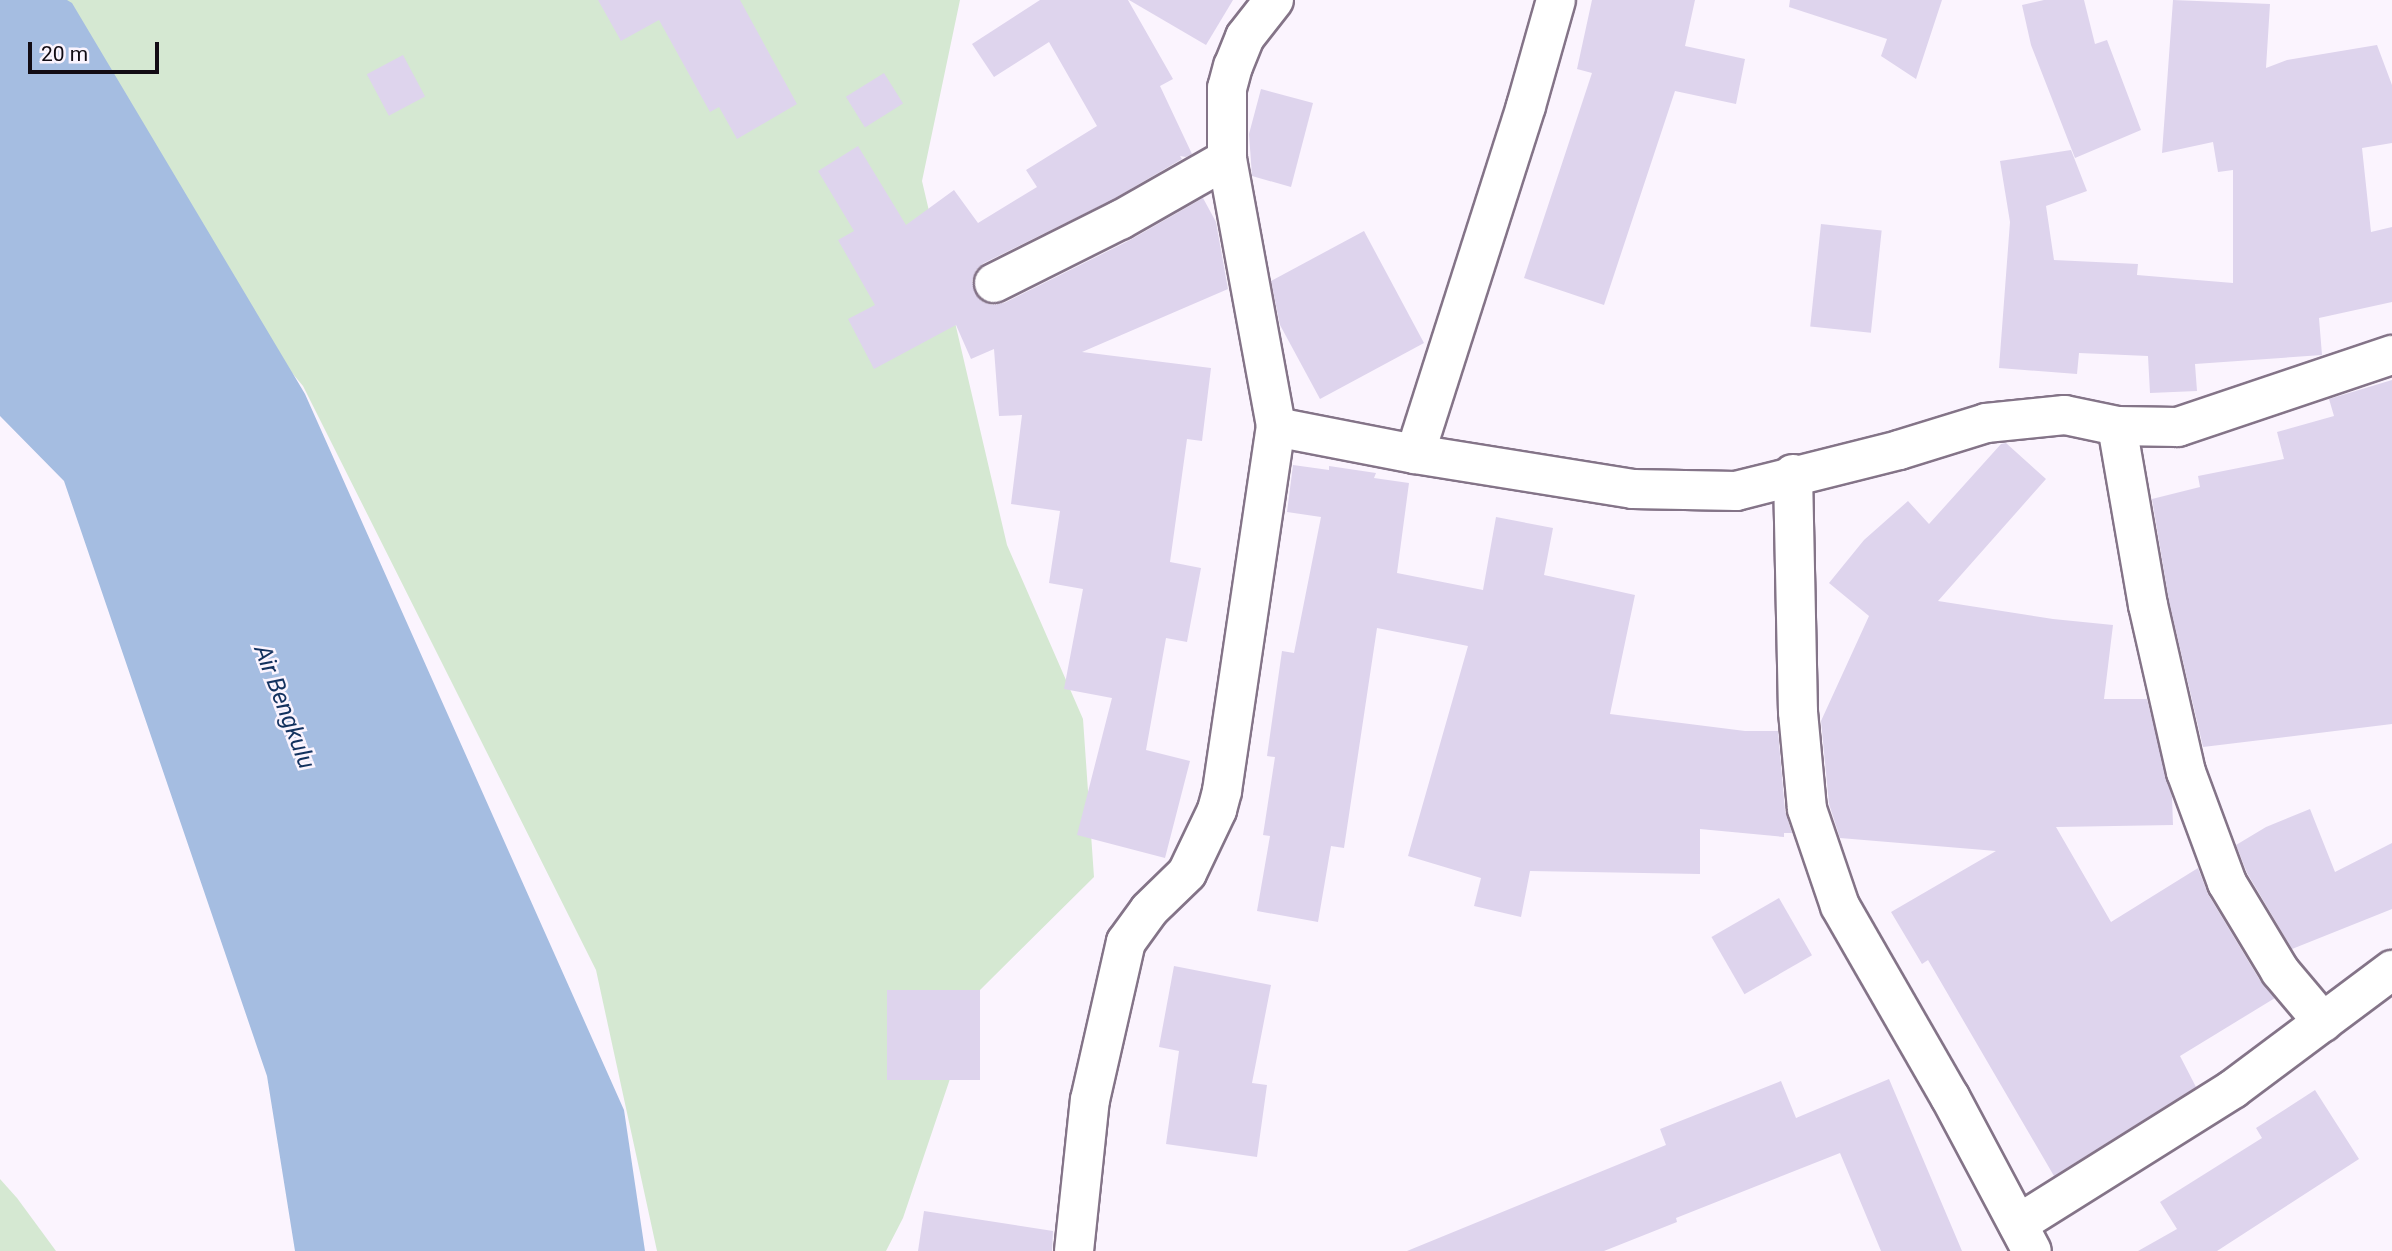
<!DOCTYPE html>
<style>
body{margin:0}
#map{position:relative;width:2392px;height:1251px;overflow:hidden;background:#fbf4fe;font-family:Roboto,sans-serif}
div>[style]{position:absolute}
.green>*{inset:0;background:#d5e8d2}
.water>*{inset:0;background:#a5bde1}
.building>*{inset:0;background:#ded4ed;transform-origin:0 0}
.roads{filter:drop-shadow(2px 0 #847488) drop-shadow(-2px 0 #847488) drop-shadow(0 2px #847488) drop-shadow(0 -2px #847488)}
.minor>*{height:38px;margin:-19px;padding:0 19px;transform-origin:19px;border-radius:19px;background:#fff}
span{translate:-50% -50%;white-space:nowrap;text-align:center;line-height:1.15;-webkit-text-stroke:5px #fbf4fe;paint-order:stroke}
.water-label{font-size:24px;color:#12315e;font-style:italic}
.scale{position:absolute;left:28px;top:42px;width:131px;height:32px;box-sizing:border-box;border:4px solid #120c14;border-top:0;padding-left:9px;font-size:21px;line-height:24px;white-space:nowrap;color:#120c14;-webkit-text-stroke:5px #fbf4fe;paint-order:stroke}
</style>
<div id="map">
<div class="green">
<div style="clip-path:polygon(0 0,960px 0,922px 181px,1007px 545px,1083px 719px,1094px 877px,980px 990px,903px 1218px,886px 1251px,657px 1251px,596px 970px,303px 386px,247px 319px)"></div>
<div style="clip-path:polygon(0 1179px,17px 1198px,56px 1251px,0 1251px)"></div>
</div>
<div class="water">
<div style="clip-path:polygon(0 0,67px 0,72px 3px,305px 394px,624px 1110px,645px 1251px,295px 1251px,267px 1076px,64px 481px,0 416px)"></div>
</div>
<div class="building">
<div style="clip-path:polygon(598px 0,740px 0,797px 104px,737px 139px,719px 107px,710px 112px,659px 20px,621px 41px)"></div>
<div style="clip-path:polygon(1040px 0,1128px 0,1173px 79px,1160px 86px,1192px 154px,1186px 157px,1180px 156px,1182px 159px,1110px 201px,984px 263px,976px 270px,972px 281px,975px 293px,983px 302px,992px 305px,1004px 303px,1130px 240px,1203px 198px,1216px 222px,1228px 289px,1082px 352px,1211px 368px,1202px 441px,1187px 439px,1170px 562px,1201px 568px,1187px 642px,1166px 638px,1146px 750px,1190px 761px,1165px 858px,1077px 835px,1112px 698px,1064px 689px,1083px 589px,1049px 583px,1060px 511px,1011px 504px,1022px 415px,999px 416px,994px 349px,971px 359px,956px 325px,874px 369px,848px 319px,875px 305px,838px 240px,854px 231px,818px 171px,858px 146px,906px 225px,954px 190px,978px 223px,1037px 187px,1026px 170px,1097px 126px,1049px 42px,994px 77px,972px 44px)"></div>
<div style="clip-path:polygon(1129px 0,1233px 0,1206px 45px)"></div>
<div style="clip-path:polygon(1592px 0,1695px 0,1685px 46px,1745px 59px,1736px 104px,1675px 91px,1604px 305px,1524px 278px,1592px 73px,1577px 69px)"></div>
<div style="clip-path:polygon(1790px 0,1942px 0,1916px 79px,1881px 56px,1887px 39px,1789px 7px)"></div>
<div style="clip-path:polygon(2044px 0,2084px 0,2095px 44px,2107px 40px,2141px 130px,2075px 158px,2031px 45px,2022px 5px)"></div>
<div style="clip-path:polygon(2173px 0,2270px 4px,2266px 68px,2287px 60px,2377px 45px,2392px 85px,2392px 143px,2362px 148px,2371px 232px,2392px 227px,2392px 302px,2319px 318px,2322px 355px,2195px 364px,2197px 391px,2150px 393px,2148px 356px,2079px 353px,2077px 374px,1999px 368px,2010px 222px,2000px 161px,2071px 150px,2087px 191px,2046px 206px,2054px 260px,2138px 264px,2137px 275px,2233px 283px,2233px 170px,2218px 172px,2213px 142px,2162px 153px)"></div>
<div style="left:403px;top:55px;width:47px;height:41px;rotate:62deg"></div>
<div style="left:884px;top:73px;width:36px;height:45px;rotate:58deg"></div>
<div style="clip-path:polygon(1261px 89px,1313px 103px,1291px 187px,1252px 176px,1249px 134px)"></div>
<div style="left:1821px;top:224px;width:61px;height:103px;rotate:6deg"></div>
<div style="clip-path:polygon(1364px 231px,1424px 343px,1320px 399px,1280px 325px,1271px 281px)"></div>
<div style="clip-path:polygon(2392px 380px,2392px 724px,2203px 747px,2169px 601px,2152px 499px,2200px 487px,2198px 476px,2284px 459px,2277px 432px,2334px 416px,2329px 399px)"></div>
<div style="clip-path:polygon(2006px 443px,2046px 479px,1938px 601px,2053px 619px,2113px 625px,2104px 699px,2147px 699px,2172px 797px,2173px 825px,2056px 827px,2111px 922px,2198px 868px,2208px 894px,2261px 982px,2275px 998px,2180px 1056px,2196px 1087px,2054px 1176px,1928px 960px,1922px 964px,1891px 912px,1996px 851px,1840px 838px,1829px 804px,1821px 721px,1869px 616px,1829px 583px,1864px 540px,1908px 501px,1929px 524px,2001px 444px)"></div>
<div style="clip-path:polygon(1293px 465px,1329px 470px,1329px 466px,1376px 473px,1374px 478px,1409px 483px,1397px 573px,1483px 590px,1496px 517px,1553px 528px,1544px 575px,1635px 595px,1610px 714px,1745px 731px,1778px 731px,1785px 811px,1792px 833px,1784px 833px,1784px 837px,1700px 829px,1700px 874px,1530px 871px,1521px 917px,1474px 906px,1481px 878px,1408px 856px,1468px 646px,1377px 628px,1344px 848px,1331px 846px,1318px 922px,1257px 911px,1270px 836px,1263px 835px,1275px 757px,1267px 756px,1282px 651px,1294px 653px,1321px 517px,1287px 512px)"></div>
<div style="clip-path:polygon(2310px 809px,2335px 872px,2392px 843px,2392px 909px,2292px 949px,2247px 873px,2236px 845px,2266px 827px)"></div>
<div style="left:1779px;top:898px;width:66px;height:78px;rotate:60deg"></div>
<div style="clip-path:polygon(1174px 966px,1271px 985px,1252px 1083px,1267px 1085px,1257px 1157px,1166px 1144px,1179px 1051px,1159px 1047px)"></div>
<div style="left:887px;top:990px;width:93px;height:90px"></div>
<div style="clip-path:polygon(1889px 1079px,1962px 1251px,1881px 1251px,1840px 1153px,1676px 1218px,1677px 1222px,1604px 1251px,1407px 1251px,1666px 1145px,1660px 1129px,1781px 1081px,1796px 1118px)"></div>
<div style="clip-path:polygon(2315px 1090px,2359px 1159px,2217px 1251px,2138px 1251px,2177px 1229px,2160px 1202px,2262px 1138px,2256px 1128px)"></div>
<div style="clip-path:polygon(924px 1211px,1053px 1231px,1052px 1251px,918px 1251px)"></div>
</div>
<div class="roads">
<div class="minor">
<div style="left:1274px;top:0;width:47px;rotate:128.1deg"></div>
<div style="left:1245px;top:37px;width:31px;rotate:112deg"></div>
<div style="left:1233px;top:66px;width:23px;rotate:105deg"></div>
<div style="left:1227px;top:88px;width:71px;rotate:90deg"></div>
<div style="left:1227px;top:159px;width:272px;rotate:79.6deg"></div>
<div style="left:994px;top:283px;width:141px;rotate:-26.6deg"></div>
<div style="left:1120px;top:220px;width:123px;rotate:-29.7deg"></div>
<div style="left:2117px;top:426px;width:182px;rotate:80.2deg"></div>
<div style="left:2148px;top:605px;width:171px;rotate:77.2deg"></div>
<div style="left:2186px;top:772px;width:118px;rotate:69.7deg"></div>
<div style="left:2227px;top:883px;width:103px;rotate:58.9deg"></div>
<div style="left:2280px;top:971px;width:67px;rotate:49.9deg"></div>
<div style="left:1415px;top:454px;width:365px;rotate:-72.3deg"></div>
<div style="left:1526px;top:106px;width:110px;rotate:-74.2deg"></div>
<div style="left:1793px;top:474px;width:238px;rotate:88.8deg"></div>
<div style="left:1798px;top:712px;width:97px;rotate:84.7deg"></div>
<div style="left:1807px;top:809px;width:102px;rotate:71.2deg"></div>
<div style="left:1840px;top:906px;width:220px;rotate:60.1deg"></div>
<div style="left:1950px;top:1097px;width:174px;rotate:62deg"></div>
<div style="left:2018px;top:1224px;width:254px;rotate:-32.1deg"></div>
<div style="left:2233px;top:1089px;width:199px;rotate:-36.8deg"></div>
<div style="left:1074px;top:1251px;width:152px;rotate:-84deg"></div>
<div style="left:1090px;top:1100px;width:162px;rotate:-77.2deg"></div>
<div style="left:1126px;top:942px;width:39px;rotate:-54deg"></div>
<div style="left:1149px;top:910px;width:53px;rotate:-44.2deg"></div>
<div style="left:1187px;top:873px;width:70px;rotate:-64.5deg"></div>
<div style="left:1217px;top:810px;width:20px;rotate:-75deg"></div>
<div style="left:1222px;top:791px;width:368px;rotate:-81.6deg"></div>
<div style="left:1276px;top:427px;width:142px;rotate:11deg"></div>
<div style="left:1415px;top:454px;width:221px;rotate:9.1deg"></div>
<div style="left:1633px;top:489px;width:103px;rotate:1.1deg"></div>
<div style="left:1736px;top:491px;width:168px;rotate:-14.1deg"></div>
<div style="left:1899px;top:450px;width:91px;rotate:-17.2deg"></div>
<div style="left:1986px;top:423px;width:79px;rotate:-5.8deg"></div>
<div style="left:2065px;top:415px;width:53px;rotate:11.9deg"></div>
<div style="left:2117px;top:426px;width:61px;rotate:0.9deg"></div>
<div style="left:2178px;top:427px;width:226px;rotate:-18.6deg"></div>
</div>
</div>
<div class="water-label">
<span style="left:284px;top:707px;rotate:69deg">Air Bengkulu</span>
</div>
<div class="scale">20 m</div>
</div>
